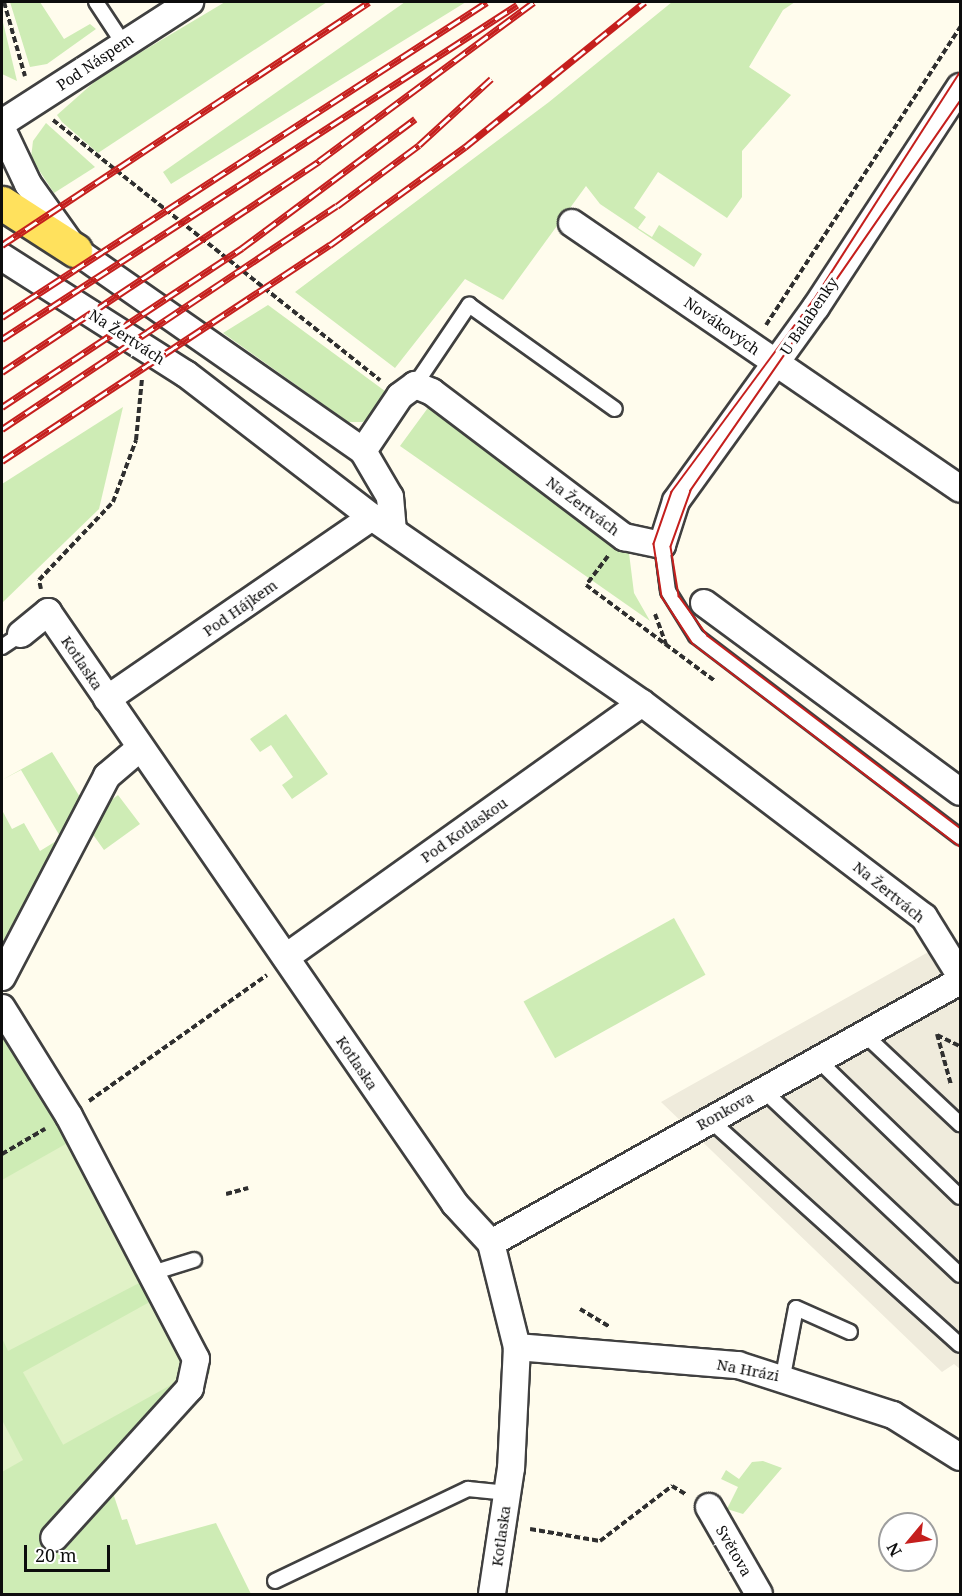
<!DOCTYPE html>
<meta charset="utf-8">
<style>
body{margin:0}
#map{position:relative;width:962px;height:1596px;overflow:hidden;background:#fffced;font-family:"Noto Serif",serif}
div>[style]{position:absolute}
.green>*{inset:0;background:#ceecb5;transform-origin:0 0}
.pitch>*{inset:0;background:#e1f2c7;transform-origin:0 0}
.plaza>*{inset:0;background:#efebdc}
.path>*{height:4px;margin-top:-2px;transform-origin:0;background:repeating-linear-gradient(90deg,#2f2f2f 0 6px,transparent 0 9px)}
.roads{filter:drop-shadow(2px 0 #404040) drop-shadow(-2px 0 #404040) drop-shadow(0 2px #404040) drop-shadow(0 -2px #404040)}
.lane>*{height:14px;margin:-7px;padding:0 7px;transform-origin:7px;border-radius:7px;background:#fff}
.street>*{height:26px;margin:-13px;padding:0 13px;transform-origin:13px;border-radius:13px;background:#fff}
.primary>*{height:33px;margin:-16.5px;padding:0 16.5px;transform-origin:16.5px;border-radius:16.5px;background:#ffe15d}
.tram>*{height:1.5px;margin:-0.75px;padding:0 0.75px;transform-origin:0.75px;border-radius:0.75px;background:#c51f1d}
.rail>*{height:7px;margin-top:-3.5px;transform-origin:0;background:repeating-linear-gradient(90deg,#fff 0 14px,#c51f1d 0 28px);box-sizing:border-box;border-block:2px solid #c51f1d}
span{translate:-50% -50%;white-space:nowrap;text-align:center;line-height:1.15;-webkit-text-stroke:6px #fff;paint-order:stroke}
.street-label{font-size:15px;color:#0d0d0d}
.frame{position:absolute;inset:0;border:3px solid #0d0d0d;pointer-events:none}
.north{position:absolute;left:878px;top:1512px;width:60px;height:60px;box-sizing:border-box;background:#fff;border:2px solid #9e9e9e;border-radius:50%;rotate:241deg;font-size:16px;font-weight:700;line-height:24px;text-align:center;color:#0d0d0d}
.north::after{content:'';display:block;margin:auto;width:21px;height:27px;background:#c51f1d;clip-path:polygon(50% 0,100% 100%,50% 72%,0 100%)}
.scale{position:absolute;left:24px;top:1545px;width:86px;height:27px;box-sizing:border-box;border:3px solid #0d0d0d;border-top:0;padding-left:8px;font-size:18px;line-height:21px;white-space:nowrap;color:#0d0d0d;-webkit-text-stroke:4px #fff;paint-order:stroke}
</style>
<div id="map">
<div class="green">
<div style="clip-path:polygon(10px 2px,40px 2px,64px 39px,90px 24px,96px 29px,47px 64px,30px 67px)"></div>
<div style="clip-path:polygon(225px 2px,327px 2px,98px 153px,62px 122px,57px 115px,101px 76px)"></div>
<div style="clip-path:polygon(405px 2px,466px 2px,171px 184px,163px 172px)"></div>
<div style="clip-path:polygon(672px 2px,795px 2px,783px 10px,749px 67px,791px 95px,742px 151px,742px 197px,727px 218px,658px 172px,634px 208px,646px 217px,638px 228px,652px 237px,659px 225px,702px 254px,694px 267px,600px 204px,586px 186px,503px 300px,465px 279px,395px 368px,295px 292px,549px 102px)"></div>
<div style="clip-path:polygon(2px 18px,17px 81px,2px 74px)"></div>
<div style="clip-path:polygon(46px 123px,95px 167px,54px 193px,31px 158px,33px 141px)"></div>
<div style="clip-path:polygon(268px 305px,389px 394px,363px 422px,348px 422px,223px 333px)"></div>
<div style="clip-path:polygon(430px 405px,629px 553px,634px 593px,650px 621px,400px 446px)"></div>
<div style="clip-path:polygon(123px 407px,99px 509px,2px 603px,2px 484px)"></div>
<div style="clip-path:polygon(286px 714px,328px 774px,292px 799px,282px 785px,293px 777px,271px 745px,260px 752px,250px 739px)"></div>
<div style="clip-path:polygon(52px 752px,83px 802px,2px 959px,2px 810px,12px 829px,24px 823px,40px 851px,61px 838px,21px 770px,2px 780px)"></div>
<div style="clip-path:polygon(118px 795px,140px 824px,104px 850px,89px 829px,107px 798px,110px 801px)"></div>
<div style="left:674px;top:918px;width:65px;height:172px;rotate:61deg"></div>
<div style="clip-path:polygon(2px 1015px,126px 1191px,206px 1352px,210px 1372px,114px 1496px,122px 1520px,127px 1519px,136px 1545px,216px 1523px,251px 1594px,2px 1594px)"></div>
<div style="clip-path:polygon(763px 1461px,782px 1468px,743px 1514px,727px 1509px,738px 1487px,721px 1479px,726px 1470px,739px 1479px,752px 1462px)"></div>
</div>
<div class="pitch">
<div style="clip-path:polygon(71px 1141px,145px 1280px,8px 1351px,2px 1338px,2px 1180px)"></div>
<div style="left:155px;top:1299px;width:83px;height:151px;rotate:61deg"></div>
<div style="clip-path:polygon(2px 1420px,23px 1460px,2px 1472px)"></div>
</div>
<div class="plaza">
<div style="clip-path:polygon(932px 950px,960px 972px,960px 1369px,954px 1364px,942px 1372px,661px 1102px)"></div>
</div>
<div class="path">
<div style="left:4px;top:2px;width:77px;rotate:74.2deg"></div>
<div style="left:53px;top:120px;width:418px;rotate:38.5deg"></div>
<div style="left:766px;top:325px;width:356px;rotate:-56.9deg"></div>
<div style="left:608px;top:556px;width:36px;rotate:127deg"></div>
<div style="left:586px;top:585px;width:161px;rotate:36.7deg"></div>
<div style="left:41px;top:589px;width:9px;rotate:-103deg"></div>
<div style="left:39px;top:580px;width:108px;rotate:-46.5deg"></div>
<div style="left:113px;top:502px;width:66px;rotate:-69.6deg"></div>
<div style="left:136px;top:440px;width:61px;rotate:-84.4deg"></div>
<div style="left:655px;top:614px;width:32px;rotate:70deg"></div>
<div style="left:937px;top:1034px;width:53px;rotate:74.6deg"></div>
<div style="left:937px;top:1035px;width:25px;rotate:26deg"></div>
<div style="left:89px;top:1101px;width:218px;rotate:-35.3deg"></div>
<div style="left:2px;top:1154px;width:50px;rotate:-30.2deg"></div>
<div style="left:226px;top:1194px;width:23px;rotate:-15deg"></div>
<div style="left:580px;top:1309px;width:35px;rotate:31deg"></div>
<div style="left:530px;top:1529px;width:71px;rotate:9.7deg"></div>
<div style="left:600px;top:1541px;width:91px;rotate:-37.4deg"></div>
<div style="left:672px;top:1486px;width:17px;rotate:31deg"></div>
</div>
<div class="roads">
<div class="lane">
<div style="left:96px;top:2px;width:49px;rotate:56.6deg"></div>
<div style="left:415px;top:385px;width:97px;rotate:-56deg"></div>
<div style="left:469px;top:305px;width:179px;rotate:35.5deg"></div>
<div style="left:662px;top:545px;width:46px;rotate:82.6deg"></div>
<div style="left:668px;top:591px;width:53px;rotate:58.1deg"></div>
<div style="left:696px;top:636px;width:332px;rotate:37.3deg"></div>
<div style="left:2px;top:647px;width:23px;rotate:-34deg"></div>
<div style="left:864px;top:1034px;width:132px;rotate:43.2deg"></div>
<div style="left:818px;top:1060px;width:197px;rotate:44deg"></div>
<div style="left:763px;top:1090px;width:270px;rotate:43.2deg"></div>
<div style="left:710px;top:1120px;width:336px;rotate:42deg"></div>
<div style="left:152px;top:1273px;width:44px;rotate:-17.2deg"></div>
<div style="left:783px;top:1376px;width:69px;rotate:-79.2deg"></div>
<div style="left:796px;top:1308px;width:59px;rotate:24deg"></div>
<div style="left:275px;top:1581px;width:214px;rotate:-25.5deg"></div>
<div style="left:468px;top:1489px;width:40px;rotate:5.7deg"></div>
</div>
<div class="street">
<div style="left:2px;top:123px;width:224px;rotate:-32.8deg"></div>
<div style="left:2px;top:129px;width:61px;rotate:64.7deg"></div>
<div style="left:28px;top:184px;width:81px;rotate:54.5deg"></div>
<div style="left:75px;top:250px;width:351px;rotate:34.9deg"></div>
<div style="left:363px;top:451px;width:53px;rotate:59.6deg"></div>
<div style="left:390px;top:497px;width:33px;rotate:85deg"></div>
<div style="left:572px;top:223px;width:470px;rotate:34.4deg"></div>
<div style="left:2px;top:257px;width:218px;rotate:32.5deg"></div>
<div style="left:186px;top:374px;width:235px;rotate:37.6deg"></div>
<div style="left:372px;top:517px;width:328px;rotate:34.6deg"></div>
<div style="left:642px;top:703px;width:354px;rotate:37.2deg"></div>
<div style="left:924px;top:917px;width:68px;rotate:58.2deg"></div>
<div style="left:363px;top:451px;width:66px;rotate:-56.1deg"></div>
<div style="left:400px;top:396px;width:19px;rotate:-36deg"></div>
<div style="left:415px;top:385px;width:18px;rotate:22deg"></div>
<div style="left:432px;top:392px;width:241px;rotate:37.1deg"></div>
<div style="left:624px;top:537px;width:39px;rotate:12deg"></div>
<div style="left:662px;top:545px;width:46px;rotate:-72.3deg"></div>
<div style="left:676px;top:501px;width:239px;rotate:-54.2deg"></div>
<div style="left:816px;top:307px;width:263px;rotate:-56.8deg"></div>
<div style="left:704px;top:603px;width:318px;rotate:36.4deg"></div>
<div style="left:21px;top:634px;width:35px;rotate:-39deg"></div>
<div style="left:48px;top:612px;width:718px;rotate:55.49deg"></div>
<div style="left:455px;top:1204px;width:53px;rotate:47.3deg"></div>
<div style="left:491px;top:1243px;width:107px;rotate:76deg"></div>
<div style="left:517px;top:1347px;width:121px;rotate:92.8deg"></div>
<div style="left:511px;top:1468px;width:127px;rotate:98.6deg"></div>
<div style="left:107px;top:699px;width:321px;rotate:-34.5deg"></div>
<div style="left:286px;top:957px;width:437px;rotate:-35.5deg"></div>
<div style="left:2px;top:977px;width:227px;rotate:-62.4deg"></div>
<div style="left:107px;top:776px;width:43px;rotate:-40.3deg"></div>
<div style="left:2px;top:1008px;width:127px;rotate:58.2deg"></div>
<div style="left:69px;top:1116px;width:274px;rotate:62.4deg"></div>
<div style="left:196px;top:1359px;width:30px;rotate:102deg"></div>
<div style="left:190px;top:1388px;width:202px;rotate:132.2deg"></div>
<div style="left:491px;top:1243px;width:537px;rotate:-29.19deg"></div>
<div style="left:517px;top:1347px;width:222px;rotate:4.7deg"></div>
<div style="left:738px;top:1365px;width:163px;rotate:17.9deg"></div>
<div style="left:893px;top:1415px;width:79px;rotate:32.1deg"></div>
<div style="left:709px;top:1507px;width:100px;rotate:60.1deg"></div>
</div>
<div class="primary">
<div style="left:2px;top:203px;width:87px;rotate:32.8deg"></div>
</div>
</div>
<div class="tram">
<div style="left:960px;top:73px;width:270px;rotate:122.7deg"></div>
<div style="left:814px;top:300px;width:239px;rotate:126.5deg"></div>
<div style="left:672px;top:492px;width:55px;rotate:109.1deg"></div>
<div style="left:654px;top:544px;width:54px;rotate:81.4deg"></div>
<div style="left:662px;top:597px;width:56px;rotate:56.6deg"></div>
<div style="left:693px;top:644px;width:335px;rotate:37.2deg"></div>
<div style="left:960px;top:102px;width:473px;rotate:124.7deg"></div>
<div style="left:691px;top:491px;width:59px;rotate:109.7deg"></div>
<div style="left:671px;top:547px;width:50px;rotate:80.7deg"></div>
<div style="left:679px;top:596px;width:49px;rotate:54.1deg"></div>
<div style="left:708px;top:636px;width:317px;rotate:37.3deg"></div>
</div>
<div class="rail">
<div style="left:2px;top:245px;width:440px;rotate:-33.5deg"></div>
<div style="left:2px;top:317px;width:578px;rotate:-33deg"></div>
<div style="left:2px;top:339px;width:614px;rotate:-32.97deg"></div>
<div style="left:2px;top:372px;width:381px;rotate:-33.6deg"></div>
<div style="left:319px;top:161px;width:267px;rotate:-36.5deg"></div>
<div style="left:2px;top:407px;width:288px;rotate:-33.5deg"></div>
<div style="left:242px;top:248px;width:216px;rotate:-36.7deg"></div>
<div style="left:2px;top:429px;width:402px;rotate:-33.7deg"></div>
<div style="left:337px;top:206px;width:102px;rotate:-36.6deg"></div>
<div style="left:419px;top:145px;width:98px;rotate:-42.5deg"></div>
<div style="left:2px;top:461px;width:393px;rotate:-33.4deg"></div>
<div style="left:330px;top:245px;width:167px;rotate:-36deg"></div>
<div style="left:465px;top:147px;width:231px;rotate:-38.9deg"></div>
</div>
<div class="street-label">
<span style="left:95px;top:62px;rotate:-34deg">Pod Náspem</span>
<span style="left:809px;top:316px;rotate:-56deg">U Balabenky</span>
<span style="left:722px;top:326px;rotate:35deg">Novákových</span>
<span style="left:127px;top:337px;rotate:33deg">Na Žertvách</span>
<span style="left:583px;top:506px;rotate:37deg">Na Žertvách</span>
<span style="left:240px;top:608px;rotate:-35deg">Pod Hájkem</span>
<span style="left:82px;top:663px;rotate:56deg">Kotlaska</span>
<span style="left:464px;top:830px;rotate:-35deg">Pod Kotlaskou</span>
<span style="left:889px;top:892px;rotate:39deg">Na Žertvách</span>
<span style="left:357px;top:1063px;rotate:56deg">Kotlaska</span>
<span style="left:725px;top:1111px;rotate:-29deg">Ronkova</span>
<span style="left:748px;top:1370px;rotate:11deg">Na Hrázi</span>
<span style="left:501px;top:1536px;rotate:-82deg">Kotlaska</span>
<span style="left:734px;top:1551px;rotate:60deg">Světova</span>
</div>
<div class="frame"></div>
<div class="north">N</div>
<div class="scale">20 m</div>
</div>
